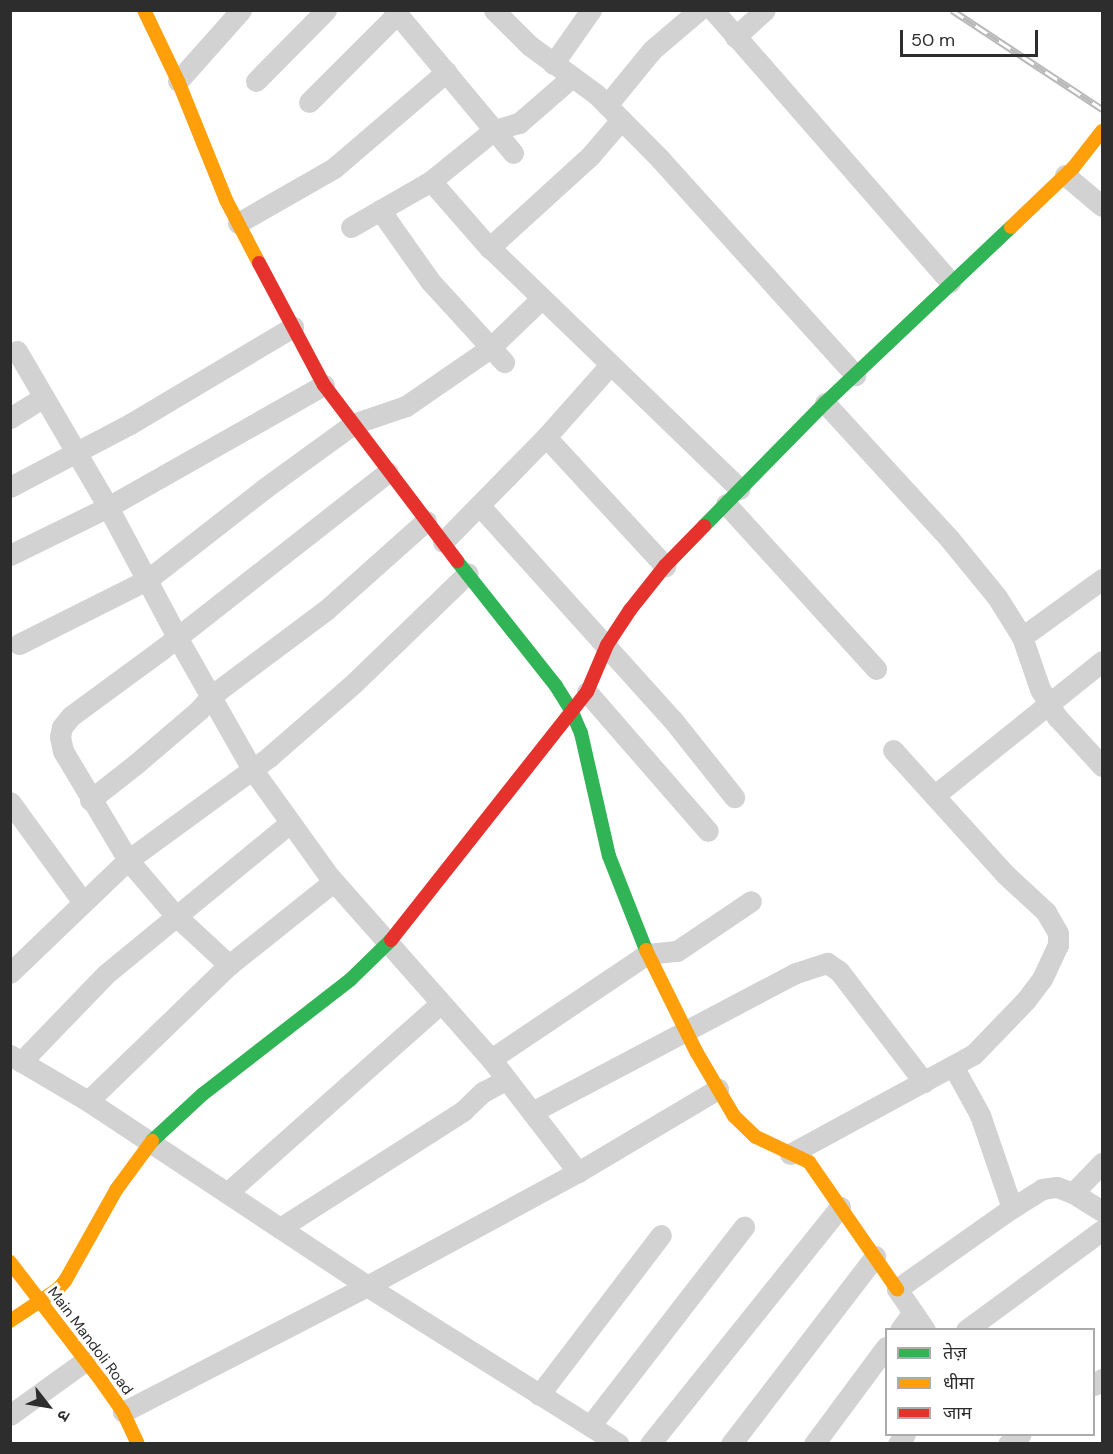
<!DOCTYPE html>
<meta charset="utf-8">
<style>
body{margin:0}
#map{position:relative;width:1113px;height:1454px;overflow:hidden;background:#fff;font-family:"DM Sans","Noto Sans Devanagari",sans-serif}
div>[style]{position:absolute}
.street>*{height:21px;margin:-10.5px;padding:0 10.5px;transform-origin:10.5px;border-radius:10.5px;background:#d2d2d2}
.fast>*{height:14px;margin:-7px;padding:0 7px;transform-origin:7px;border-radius:7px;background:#30b455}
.slow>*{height:14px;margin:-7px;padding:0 7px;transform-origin:7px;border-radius:7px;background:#ff9f0a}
.jam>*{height:14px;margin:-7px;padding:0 7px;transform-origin:7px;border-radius:7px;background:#e5322d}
.rail>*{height:7px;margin-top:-3.5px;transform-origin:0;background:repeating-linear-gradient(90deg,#fff 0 14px,#b9b9b9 0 28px);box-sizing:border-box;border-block:2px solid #b9b9b9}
span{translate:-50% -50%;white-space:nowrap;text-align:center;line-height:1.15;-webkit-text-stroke:6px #fff;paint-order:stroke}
.street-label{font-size:15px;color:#2d2d2d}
.frame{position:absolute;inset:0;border:12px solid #2d2d2d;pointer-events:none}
.legend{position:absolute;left:885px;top:1328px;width:210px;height:108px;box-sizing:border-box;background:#fff;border:2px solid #ababab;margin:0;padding:8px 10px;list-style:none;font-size:18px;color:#2d2d2d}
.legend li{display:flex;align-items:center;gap:12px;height:30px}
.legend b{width:30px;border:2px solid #ababab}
.north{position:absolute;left:18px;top:1376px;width:60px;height:60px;-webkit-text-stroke:4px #fff;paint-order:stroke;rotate:121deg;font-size:16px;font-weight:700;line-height:24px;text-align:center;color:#2d2d2d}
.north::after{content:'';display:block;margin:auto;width:21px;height:27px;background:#2d2d2d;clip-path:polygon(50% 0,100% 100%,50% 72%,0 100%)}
.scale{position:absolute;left:900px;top:30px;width:138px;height:27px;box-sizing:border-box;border:3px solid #2d2d2d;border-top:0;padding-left:8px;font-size:18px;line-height:21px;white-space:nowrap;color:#2d2d2d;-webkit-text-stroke:4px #fff;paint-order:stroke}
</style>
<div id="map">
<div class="street">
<div style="left:394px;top:10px;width:186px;rotate:50.2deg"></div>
<div style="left:494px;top:10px;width:49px;rotate:45deg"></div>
<div style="left:529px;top:45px;width:83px;rotate:36.2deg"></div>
<div style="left:596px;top:94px;width:93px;rotate:45.4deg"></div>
<div style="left:661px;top:160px;width:290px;rotate:47.9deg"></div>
<div style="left:713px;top:10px;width:361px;rotate:48.9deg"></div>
<div style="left:735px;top:37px;width:40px;rotate:-42deg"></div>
<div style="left:553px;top:64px;width:66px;rotate:-54.9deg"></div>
<div style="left:178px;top:81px;width:95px;rotate:-48.4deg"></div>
<div style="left:256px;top:81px;width:100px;rotate:-45.4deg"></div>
<div style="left:309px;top:102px;width:124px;rotate:-45deg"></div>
<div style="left:607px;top:105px;width:71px;rotate:-50.7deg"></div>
<div style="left:652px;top:50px;width:62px;rotate:-40.4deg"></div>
<div style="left:1065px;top:175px;width:48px;rotate:40deg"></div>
<div style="left:431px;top:181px;width:82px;rotate:48.9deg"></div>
<div style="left:485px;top:243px;width:354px;rotate:44deg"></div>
<div style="left:380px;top:210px;width:87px;rotate:54.8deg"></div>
<div style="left:430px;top:281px;width:110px;rotate:47.6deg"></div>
<div style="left:238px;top:223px;width:111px;rotate:-29.8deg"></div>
<div style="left:334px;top:168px;width:148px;rotate:-40.6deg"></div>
<div style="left:351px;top:227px;width:92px;rotate:-29.9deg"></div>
<div style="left:431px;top:181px;width:81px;rotate:-39deg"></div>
<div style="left:494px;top:130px;width:26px;rotate:-16deg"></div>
<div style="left:519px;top:123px;width:70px;rotate:-41deg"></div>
<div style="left:489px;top:248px;width:137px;rotate:-42.3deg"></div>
<div style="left:590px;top:156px;width:48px;rotate:-49.3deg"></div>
<div style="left:17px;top:351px;width:181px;rotate:59.7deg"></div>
<div style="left:108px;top:507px;width:147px;rotate:62deg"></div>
<div style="left:177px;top:637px;width:152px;rotate:60.4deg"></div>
<div style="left:252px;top:769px;width:132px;rotate:54.3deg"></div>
<div style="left:329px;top:876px;width:244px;rotate:48.5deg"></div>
<div style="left:491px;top:1059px;width:143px;rotate:52.4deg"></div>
<div style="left:825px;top:403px;width:182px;rotate:47.5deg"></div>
<div style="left:948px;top:537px;width:77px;rotate:50.8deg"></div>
<div style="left:997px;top:597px;width:47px;rotate:58deg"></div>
<div style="left:1022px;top:637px;width:55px;rotate:70.9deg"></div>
<div style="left:1040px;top:689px;width:33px;rotate:59deg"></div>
<div style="left:1057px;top:717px;width:67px;rotate:47.4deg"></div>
<div style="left:10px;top:418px;width:39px;rotate:-32deg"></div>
<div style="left:546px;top:437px;width:176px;rotate:47.3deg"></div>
<div style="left:10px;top:487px;width:136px;rotate:-27.7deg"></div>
<div style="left:130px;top:424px;width:190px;rotate:-30.8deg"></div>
<div style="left:726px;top:504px;width:223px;rotate:47.7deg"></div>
<div style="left:479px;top:505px;width:288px;rotate:48deg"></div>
<div style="left:672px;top:719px;width:100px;rotate:51.5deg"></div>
<div style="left:443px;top:542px;width:147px;rotate:-45.6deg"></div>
<div style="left:546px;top:437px;width:96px;rotate:-48.4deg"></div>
<div style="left:10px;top:555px;width:109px;rotate:-26.1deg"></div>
<div style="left:108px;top:507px;width:248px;rotate:-29.5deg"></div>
<div style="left:1022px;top:637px;width:99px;rotate:-35.9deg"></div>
<div style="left:19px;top:644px;width:143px;rotate:-26.6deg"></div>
<div style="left:147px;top:580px;width:150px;rotate:-37.9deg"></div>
<div style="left:265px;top:488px;width:109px;rotate:-36deg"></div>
<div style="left:353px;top:424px;width:56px;rotate:-18.8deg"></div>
<div style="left:406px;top:406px;width:102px;rotate:-34.6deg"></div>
<div style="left:490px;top:348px;width:72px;rotate:-43.9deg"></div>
<div style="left:587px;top:692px;width:184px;rotate:49deg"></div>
<div style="left:935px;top:795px;width:214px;rotate:-38.7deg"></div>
<div style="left:90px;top:800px;width:60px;rotate:-38.2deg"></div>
<div style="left:137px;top:763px;width:82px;rotate:-40.5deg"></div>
<div style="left:199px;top:710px;width:18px;rotate:-49deg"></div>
<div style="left:211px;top:696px;width:144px;rotate:-36.8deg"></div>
<div style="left:326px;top:610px;width:134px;rotate:-41.7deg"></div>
<div style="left:10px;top:802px;width:124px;rotate:53.9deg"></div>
<div style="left:229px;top:965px;width:74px;rotate:-137.2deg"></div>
<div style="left:175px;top:915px;width:72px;rotate:-130.5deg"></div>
<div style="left:128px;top:860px;width:127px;rotate:-120.8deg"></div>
<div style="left:63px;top:751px;width:14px;rotate:-102deg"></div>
<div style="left:60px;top:737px;width:10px;rotate:-79deg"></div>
<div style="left:62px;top:727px;width:14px;rotate:-51deg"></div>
<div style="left:71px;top:716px;width:112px;rotate:-36.3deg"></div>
<div style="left:161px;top:650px;width:288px;rotate:-38.1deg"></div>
<div style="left:10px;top:973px;width:163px;rotate:-43.8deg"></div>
<div style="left:128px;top:860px;width:175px;rotate:-36.1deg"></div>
<div style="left:269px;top:757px;width:113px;rotate:-41deg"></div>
<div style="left:354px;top:683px;width:158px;rotate:-44deg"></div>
<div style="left:10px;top:1055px;width:91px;rotate:30.5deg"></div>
<div style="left:88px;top:1101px;width:335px;rotate:33.5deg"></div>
<div style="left:367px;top:1286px;width:297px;rotate:32.1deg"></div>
<div style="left:491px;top:1059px;width:188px;rotate:-33.9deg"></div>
<div style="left:647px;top:954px;width:30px;rotate:-6deg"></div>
<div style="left:677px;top:951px;width:89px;rotate:-34deg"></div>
<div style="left:21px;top:1062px;width:122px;rotate:-46deg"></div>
<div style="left:106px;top:974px;width:238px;rotate:-39.4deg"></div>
<div style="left:953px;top:1066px;width:56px;rotate:61.1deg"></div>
<div style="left:980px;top:1115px;width:98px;rotate:71deg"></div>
<div style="left:88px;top:1101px;width:196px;rotate:-44deg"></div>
<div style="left:229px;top:965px;width:133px;rotate:-38.6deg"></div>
<div style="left:532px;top:1112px;width:298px;rotate:-27.8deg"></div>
<div style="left:796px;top:973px;width:33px;rotate:-18deg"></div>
<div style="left:827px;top:963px;width:14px;rotate:34deg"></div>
<div style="left:839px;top:971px;width:140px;rotate:52.6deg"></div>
<div style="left:790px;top:1154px;width:209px;rotate:-28.5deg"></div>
<div style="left:974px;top:1054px;width:75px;rotate:-46.1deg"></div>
<div style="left:1026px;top:1000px;width:26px;rotate:-53deg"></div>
<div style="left:1042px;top:979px;width:38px;rotate:-65deg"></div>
<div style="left:1058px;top:945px;width:12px;rotate:-90deg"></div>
<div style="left:1058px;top:933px;width:24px;rotate:-120deg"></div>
<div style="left:1046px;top:912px;width:56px;rotate:-137.2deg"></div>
<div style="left:1005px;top:874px;width:167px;rotate:-132.1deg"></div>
<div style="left:227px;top:1193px;width:285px;rotate:-41.6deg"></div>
<div style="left:1073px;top:1193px;width:42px;rotate:-46deg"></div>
<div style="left:280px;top:1228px;width:217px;rotate:-32.6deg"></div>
<div style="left:463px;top:1111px;width:28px;rotate:-44deg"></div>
<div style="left:483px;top:1092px;width:27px;rotate:-28deg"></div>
<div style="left:900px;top:1330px;width:22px;rotate:-54deg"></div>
<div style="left:925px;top:1330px;width:50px;rotate:-124.3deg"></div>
<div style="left:897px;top:1289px;width:141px;rotate:-35.2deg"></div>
<div style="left:1012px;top:1208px;width:36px;rotate:-32deg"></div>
<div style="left:1042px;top:1189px;width:15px;rotate:-8deg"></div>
<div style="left:1057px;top:1187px;width:17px;rotate:21deg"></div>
<div style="left:1073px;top:1193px;width:34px;rotate:32deg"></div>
<div style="left:966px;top:1330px;width:169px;rotate:-36.3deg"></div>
<div style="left:1094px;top:1385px;width:10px;rotate:-37deg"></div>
<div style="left:539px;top:1395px;width:201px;rotate:-52.7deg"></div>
<div style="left:123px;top:1412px;width:275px;rotate:-27.3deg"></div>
<div style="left:367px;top:1286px;width:240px;rotate:-28.4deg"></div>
<div style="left:578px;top:1172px;width:163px;rotate:-30.7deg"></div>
<div style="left:10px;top:1415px;width:92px;rotate:-35.8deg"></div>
<div style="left:590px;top:1426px;width:252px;rotate:-52.3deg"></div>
<div style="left:650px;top:1444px;width:304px;rotate:-51.3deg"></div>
<div style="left:731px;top:1444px;width:237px;rotate:-52.5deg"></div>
<div style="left:814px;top:1444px;width:121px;rotate:-53.4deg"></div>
<div style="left:898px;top:1444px;width:12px;rotate:-55deg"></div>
<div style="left:1008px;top:1444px;width:16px;rotate:-38deg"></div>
</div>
<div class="fast">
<div style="left:704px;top:526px;width:173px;rotate:-45.5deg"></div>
<div style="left:825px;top:403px;width:256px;rotate:-43.4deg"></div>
<div style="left:457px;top:561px;width:159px;rotate:51.6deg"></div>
<div style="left:556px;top:686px;width:31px;rotate:58deg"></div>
<div style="left:572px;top:712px;width:23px;rotate:67deg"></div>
<div style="left:581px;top:733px;width:126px;rotate:77.2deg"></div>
<div style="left:609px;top:856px;width:101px;rotate:68.5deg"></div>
<div style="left:152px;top:1141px;width:69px;rotate:-42.7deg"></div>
<div style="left:203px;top:1094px;width:187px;rotate:-37.8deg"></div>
<div style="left:351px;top:979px;width:56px;rotate:-44.3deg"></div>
</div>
<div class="slow">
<div style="left:144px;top:10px;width:79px;rotate:64.4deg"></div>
<div style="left:178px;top:81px;width:128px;rotate:68deg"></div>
<div style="left:226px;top:200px;width:71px;rotate:62.4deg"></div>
<div style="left:1011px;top:227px;width:86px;rotate:-43.6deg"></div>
<div style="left:1073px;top:168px;width:47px;rotate:-51.9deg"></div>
<div style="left:646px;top:950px;width:115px;rotate:63.7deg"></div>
<div style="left:697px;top:1053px;width:73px;rotate:59.6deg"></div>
<div style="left:734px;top:1116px;width:30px;rotate:44deg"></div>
<div style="left:756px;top:1137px;width:59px;rotate:25.3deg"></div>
<div style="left:809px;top:1162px;width:155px;rotate:55.3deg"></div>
<div style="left:10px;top:1262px;width:151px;rotate:52.5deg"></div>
<div style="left:102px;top:1382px;width:37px;rotate:55deg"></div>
<div style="left:123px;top:1412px;width:35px;rotate:65deg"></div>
<div style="left:10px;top:1321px;width:58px;rotate:-33.7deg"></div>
<div style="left:58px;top:1289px;width:11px;rotate:-49deg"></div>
<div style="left:65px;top:1281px;width:104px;rotate:-60.7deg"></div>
<div style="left:116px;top:1190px;width:61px;rotate:-53.7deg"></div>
</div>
<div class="jam">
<div style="left:259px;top:263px;width:138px;rotate:62deg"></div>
<div style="left:324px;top:385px;width:221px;rotate:52.9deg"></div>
<div style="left:391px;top:940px;width:316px;rotate:-51.7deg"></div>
<div style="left:587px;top:692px;width:51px;rotate:-66.9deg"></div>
<div style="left:607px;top:645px;width:42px;rotate:-56.7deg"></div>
<div style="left:630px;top:610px;width:56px;rotate:-51.5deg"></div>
<div style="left:665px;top:566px;width:56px;rotate:-45.7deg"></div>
</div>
<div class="rail">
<div style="left:952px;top:10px;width:180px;rotate:33.4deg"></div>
</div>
<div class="street-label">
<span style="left:90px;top:1341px;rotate:53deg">Main Mandoli Road</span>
</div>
<div class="frame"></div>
<ul class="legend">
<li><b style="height:8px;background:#30b455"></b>तेज़</li>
<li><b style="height:8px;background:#ff9f0a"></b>धीमा</li>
<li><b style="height:8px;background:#e5322d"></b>जाम</li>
</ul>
<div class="north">उ</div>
<div class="scale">50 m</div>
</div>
